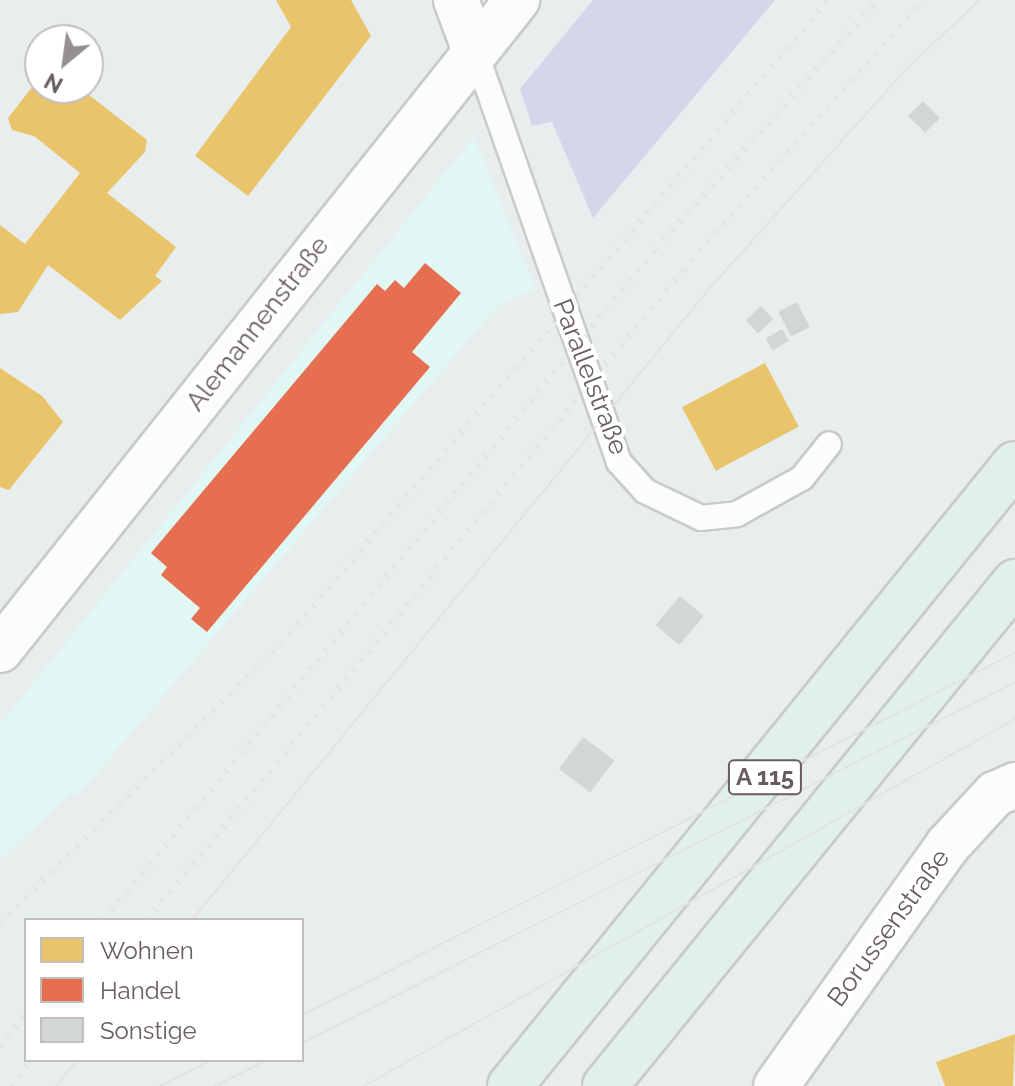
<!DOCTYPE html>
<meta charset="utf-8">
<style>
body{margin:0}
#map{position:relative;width:1015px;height:1086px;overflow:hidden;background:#e8eeed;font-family:Raleway,sans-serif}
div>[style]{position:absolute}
.commercial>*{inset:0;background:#e1f7f4}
.green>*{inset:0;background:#d4d6eb}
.homes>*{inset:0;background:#e9c46a;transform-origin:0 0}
.shops>*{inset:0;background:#e76f51}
.building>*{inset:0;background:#d2d6d5;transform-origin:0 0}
.roads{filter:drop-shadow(2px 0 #c9caca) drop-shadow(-2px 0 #c9caca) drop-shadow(0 2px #c9caca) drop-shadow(0 -2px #c9caca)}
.service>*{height:24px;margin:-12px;padding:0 12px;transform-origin:12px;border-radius:12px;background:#fcfcfc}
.minor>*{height:44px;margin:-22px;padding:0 22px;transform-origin:22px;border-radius:22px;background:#fcfcfc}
.motorway>*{height:44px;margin:-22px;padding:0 22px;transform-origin:22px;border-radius:22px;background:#e2f0ed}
.tram>*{height:2px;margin:-1px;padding:0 1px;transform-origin:1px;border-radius:1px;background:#e3e3e3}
.rail>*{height:6px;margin-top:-3px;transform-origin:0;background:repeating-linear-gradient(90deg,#e3e3e3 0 2px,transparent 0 12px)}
span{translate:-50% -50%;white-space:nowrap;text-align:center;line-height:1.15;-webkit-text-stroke:8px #fff;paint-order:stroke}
.shield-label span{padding:2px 6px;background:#fff;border:2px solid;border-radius:6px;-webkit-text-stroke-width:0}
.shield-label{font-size:24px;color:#675d61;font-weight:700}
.street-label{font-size:26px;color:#675d61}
.legend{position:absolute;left:24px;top:918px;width:280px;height:144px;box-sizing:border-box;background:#fff;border:2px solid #c2bec0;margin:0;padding:10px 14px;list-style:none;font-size:24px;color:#675d61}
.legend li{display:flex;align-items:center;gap:16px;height:40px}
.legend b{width:40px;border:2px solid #c2bec0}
.north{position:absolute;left:24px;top:24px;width:80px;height:80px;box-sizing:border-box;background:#fff;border:2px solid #c2bec0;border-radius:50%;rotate:209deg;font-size:22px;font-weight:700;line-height:32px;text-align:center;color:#675d61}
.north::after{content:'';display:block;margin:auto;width:28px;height:36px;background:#949092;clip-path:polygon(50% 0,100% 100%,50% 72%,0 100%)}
</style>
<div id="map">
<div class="commercial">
<div style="clip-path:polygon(474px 137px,535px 288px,496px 307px,76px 797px,71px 793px,0 859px,0 725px)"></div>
</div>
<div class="green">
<div style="clip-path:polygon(593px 0,775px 0,593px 218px,552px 122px,532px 126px,520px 89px)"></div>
</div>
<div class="homes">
<div style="clip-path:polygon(276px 0,351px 0,371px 36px,248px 196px,195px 156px,291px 27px)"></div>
<div style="clip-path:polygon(40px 77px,40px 88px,80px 88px,147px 140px,145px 152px,107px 193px,176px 247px,155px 276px,162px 281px,120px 320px,48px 265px,18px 312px,0 314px,0 225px,25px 244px,80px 173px,34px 136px,12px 130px,8px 118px)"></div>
<div style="left:765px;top:363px;width:72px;height:94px;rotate:62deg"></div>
<div style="clip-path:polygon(0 368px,42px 396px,63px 422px,9px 490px,0 487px)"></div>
<div style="clip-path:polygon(1015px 1034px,1013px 1086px,945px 1086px,936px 1062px)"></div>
</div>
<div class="shops">
<div style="clip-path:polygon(425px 263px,461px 293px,412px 352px,430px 367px,207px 632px,191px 619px,200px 608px,161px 575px,167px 567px,151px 553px,377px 284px,385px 291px,395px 280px,404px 288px)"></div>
</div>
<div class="building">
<div style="left:923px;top:101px;width:24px;height:21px;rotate:45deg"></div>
<div style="left:797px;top:302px;width:28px;height:21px;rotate:63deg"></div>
<div style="left:761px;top:306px;width:18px;height:21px;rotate:47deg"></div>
<div style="left:782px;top:329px;width:14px;height:19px;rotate:60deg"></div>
<div style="left:680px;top:596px;width:31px;height:38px;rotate:40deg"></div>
<div style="left:583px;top:737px;width:39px;height:40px;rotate:37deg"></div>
</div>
<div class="roads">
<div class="service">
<div style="left:475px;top:51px;width:435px;rotate:70.7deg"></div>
<div style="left:619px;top:462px;width:39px;rotate:48deg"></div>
<div style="left:645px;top:491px;width:62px;rotate:25.7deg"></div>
<div style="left:701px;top:518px;width:36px;rotate:-6deg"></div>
<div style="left:737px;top:514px;width:74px;rotate:-29deg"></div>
<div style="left:802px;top:478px;width:43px;rotate:-51.5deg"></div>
</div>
<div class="minor">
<div style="left:456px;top:0;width:54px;rotate:69.6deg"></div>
<div style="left:0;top:650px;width:831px;rotate:-51.5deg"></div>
<div style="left:776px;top:1086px;width:295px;rotate:-54.5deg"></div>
<div style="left:947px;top:846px;width:71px;rotate:-47.3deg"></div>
<div style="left:995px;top:794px;width:22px;rotate:-24deg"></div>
</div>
<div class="motorway">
<div style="left:510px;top:1086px;width:801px;rotate:-50.93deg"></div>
<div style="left:605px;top:1086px;width:650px;rotate:-50.87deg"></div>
</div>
</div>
<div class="tram">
<div style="left:192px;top:920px;width:816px;rotate:-50.67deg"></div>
<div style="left:709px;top:289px;width:297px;rotate:-48.1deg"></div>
<div style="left:907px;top:68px;width:100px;rotate:-43deg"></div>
<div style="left:302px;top:1015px;width:800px;rotate:-26.92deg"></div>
<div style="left:302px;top:1043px;width:799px;rotate:-26.85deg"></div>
<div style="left:56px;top:1086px;width:33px;rotate:-51deg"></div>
<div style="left:160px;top:1086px;width:58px;rotate:-26.6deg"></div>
<div style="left:215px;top:1086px;width:58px;rotate:-26.6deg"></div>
<div style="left:364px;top:1086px;width:747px;rotate:-29.41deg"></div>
</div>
<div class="rail">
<div style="left:104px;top:920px;width:869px;rotate:-50.56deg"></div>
<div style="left:656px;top:249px;width:334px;rotate:-48.3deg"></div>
<div style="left:147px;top:920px;width:844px;rotate:-50.48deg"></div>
<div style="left:684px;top:269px;width:361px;rotate:-48.3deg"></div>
<div style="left:0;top:923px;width:409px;rotate:-44.9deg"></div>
<div style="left:290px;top:634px;width:832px;rotate:-49.68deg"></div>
<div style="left:0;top:1046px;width:40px;rotate:-50deg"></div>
<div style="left:11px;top:1086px;width:33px;rotate:-51deg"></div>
</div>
<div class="shield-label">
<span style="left:765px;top:777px">A 115</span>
</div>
<div class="street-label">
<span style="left:258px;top:324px;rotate:-52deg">Alemannenstraße</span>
<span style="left:590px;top:377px;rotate:69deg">Parallelstraße</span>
<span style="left:889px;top:928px;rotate:-54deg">Borussenstraße</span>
</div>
<ul class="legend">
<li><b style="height:22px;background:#e9c46a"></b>Wohnen</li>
<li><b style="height:22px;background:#e76f51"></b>Handel</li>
<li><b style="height:22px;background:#d2d6d5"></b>Sonstige</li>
</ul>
<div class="north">N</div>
</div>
